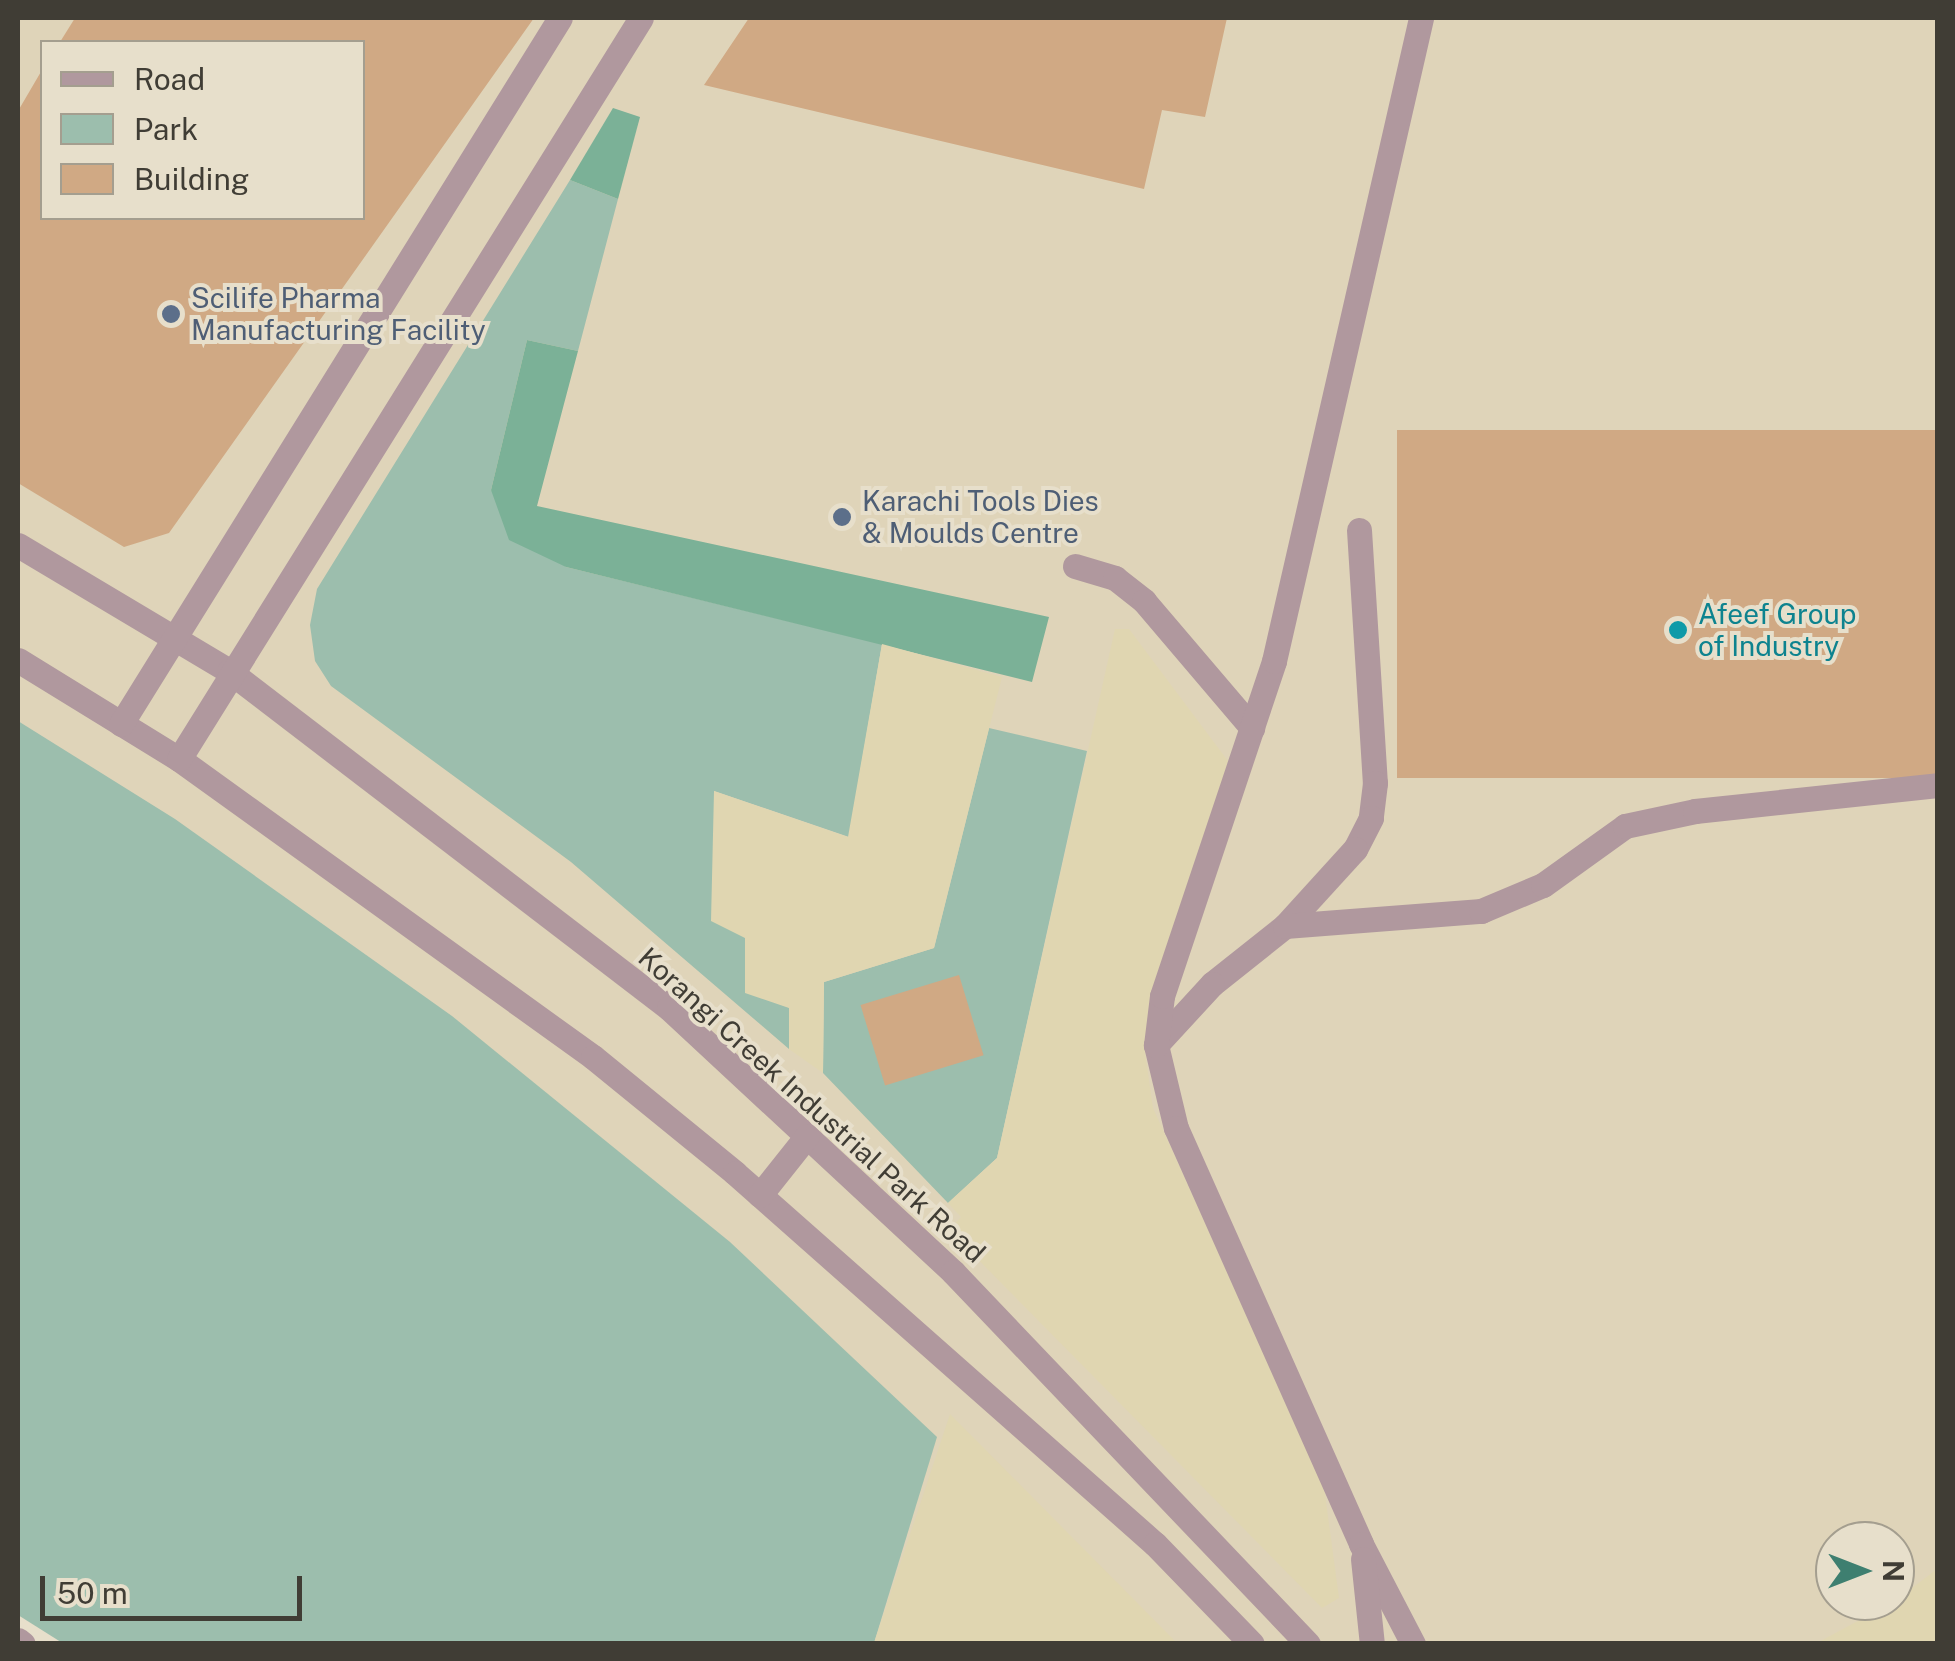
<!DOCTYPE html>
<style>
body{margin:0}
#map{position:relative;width:1955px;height:1661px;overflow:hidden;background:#e7dfcb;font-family:"Public Sans",sans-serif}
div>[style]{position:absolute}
.built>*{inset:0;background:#dfd4b9}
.green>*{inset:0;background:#9cbead}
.forest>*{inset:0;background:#7bb197}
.sand>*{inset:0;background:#e0d6b1}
.building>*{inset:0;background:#d0a984;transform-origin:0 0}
.minor>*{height:25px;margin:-12.5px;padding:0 12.5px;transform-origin:12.5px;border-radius:12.5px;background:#b0989e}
.dots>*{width:28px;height:28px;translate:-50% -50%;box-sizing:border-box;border:5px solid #e7dfcb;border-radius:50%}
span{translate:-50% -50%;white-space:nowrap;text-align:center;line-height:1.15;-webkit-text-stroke:8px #e7dfcb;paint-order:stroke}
.service-label{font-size:28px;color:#4e5e75}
.left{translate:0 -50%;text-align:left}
.culture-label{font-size:28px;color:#0d838f}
.street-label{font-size:28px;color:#403d35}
.frame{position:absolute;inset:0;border:20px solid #403d35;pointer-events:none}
.legend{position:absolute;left:40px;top:40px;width:325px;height:180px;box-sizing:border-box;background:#e7dfcb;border:2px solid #a49e8f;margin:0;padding:12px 18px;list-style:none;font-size:30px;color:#403d35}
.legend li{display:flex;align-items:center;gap:20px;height:50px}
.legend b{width:50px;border:2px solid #a49e8f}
.north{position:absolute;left:1815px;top:1521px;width:100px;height:100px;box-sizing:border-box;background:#e7dfcb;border:2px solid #a49e8f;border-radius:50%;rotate:90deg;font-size:28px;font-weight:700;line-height:40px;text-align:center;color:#403d35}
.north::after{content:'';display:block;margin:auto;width:35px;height:45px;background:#3e7f70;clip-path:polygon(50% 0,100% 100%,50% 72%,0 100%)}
.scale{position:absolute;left:40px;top:1576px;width:262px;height:45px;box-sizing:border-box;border:5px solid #403d35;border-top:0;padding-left:12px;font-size:30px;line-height:35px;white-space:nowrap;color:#403d35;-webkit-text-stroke:8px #e7dfcb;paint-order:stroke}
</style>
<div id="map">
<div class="built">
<div style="clip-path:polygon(evenodd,18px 18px,1937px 18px,1937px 1643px,99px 1644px,18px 1592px,18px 18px,42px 42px,362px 42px,362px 218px,42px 218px,42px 42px,18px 18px,1835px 1541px,1895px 1541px,1895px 1601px,1835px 1601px,1835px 1541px)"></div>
</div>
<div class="green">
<div style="clip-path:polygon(570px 180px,618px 199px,578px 351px,527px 340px,491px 490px,566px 567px,882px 644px,849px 837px,714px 791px,745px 938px,789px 1008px,789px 1049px,571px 862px,331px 686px,315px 661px,310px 625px,317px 589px)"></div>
<div style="clip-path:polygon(18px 721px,175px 819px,452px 1016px,730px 1242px,937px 1437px,874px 1643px,64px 1644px,18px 1615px)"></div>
<div style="clip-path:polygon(989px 728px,1087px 751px,997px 1158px,948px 1203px,823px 1073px,824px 982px,934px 948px)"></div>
</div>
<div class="forest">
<div style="clip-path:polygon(613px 108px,640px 117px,618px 199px,570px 180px)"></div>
<div style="clip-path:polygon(527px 340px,578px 351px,537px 506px,1049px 617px,1032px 682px,566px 567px,509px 540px,491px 490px)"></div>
</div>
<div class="sand">
<div style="clip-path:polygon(1115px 629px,1129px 629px,1228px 761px,1145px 1053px,1153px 1108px,1324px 1487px,1339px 1598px,1322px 1608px,949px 1230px,961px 1217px,948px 1203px,997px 1158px)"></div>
<div style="clip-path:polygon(882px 644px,1002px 677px,934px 948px,824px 982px,823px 1073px,789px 1049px,789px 1008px,745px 993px,745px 938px,711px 921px,714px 791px,848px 837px)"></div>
<div style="clip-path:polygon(950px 1414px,1177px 1643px,874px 1643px)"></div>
<div style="clip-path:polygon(1937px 1569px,1937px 1643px,1817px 1643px,1895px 1601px)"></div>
</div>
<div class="building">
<div style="clip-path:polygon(75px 18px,534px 18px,169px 533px,124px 547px,18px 483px,18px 111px,42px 70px,42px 218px,362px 218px,362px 42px,60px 42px)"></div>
<div style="clip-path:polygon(749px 18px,1227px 18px,1205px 117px,1162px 110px,1144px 189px,704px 85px)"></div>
<div style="left:1938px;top:430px;width:348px;height:541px;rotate:90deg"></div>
<div style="left:959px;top:975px;width:84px;height:103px;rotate:73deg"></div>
</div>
<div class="minor">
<div style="left:1359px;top:530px;width:254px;rotate:86.4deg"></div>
<div style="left:1375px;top:783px;width:35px;rotate:97deg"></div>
<div style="left:1371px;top:818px;width:35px;rotate:117deg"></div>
<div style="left:1355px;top:849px;width:104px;rotate:132.3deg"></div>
<div style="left:1285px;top:926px;width:93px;rotate:141.5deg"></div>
<div style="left:1212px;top:984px;width:83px;rotate:132.6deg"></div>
<div style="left:1156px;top:1045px;width:85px;rotate:76.5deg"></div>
<div style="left:1176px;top:1128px;width:455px;rotate:66deg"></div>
<div style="left:1361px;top:1544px;width:113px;rotate:62.5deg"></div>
<div style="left:18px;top:545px;width:246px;rotate:30.8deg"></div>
<div style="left:229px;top:671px;width:554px;rotate:37.45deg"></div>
<div style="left:669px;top:1008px;width:388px;rotate:42.9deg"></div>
<div style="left:953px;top:1272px;width:514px;rotate:46.34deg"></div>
<div style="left:1075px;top:566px;width:42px;rotate:16.7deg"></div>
<div style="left:1115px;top:578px;width:37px;rotate:38deg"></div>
<div style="left:1144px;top:601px;width:167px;rotate:49.6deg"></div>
<div style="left:18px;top:660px;width:189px;rotate:31.6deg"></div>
<div style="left:179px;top:759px;width:510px;rotate:35.75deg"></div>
<div style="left:593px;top:1057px;width:183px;rotate:39.2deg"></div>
<div style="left:735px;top:1173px;width:560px;rotate:41.46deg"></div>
<div style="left:1155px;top:1544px;width:139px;rotate:45.9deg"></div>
<div style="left:121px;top:724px;width:831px;rotate:-58.13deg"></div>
<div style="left:179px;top:759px;width:873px;rotate:-58.06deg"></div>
<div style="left:1285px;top:926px;width:197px;rotate:-4.4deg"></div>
<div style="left:1481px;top:911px;width:67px;rotate:-22.8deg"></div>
<div style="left:1543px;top:885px;width:101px;rotate:-35.7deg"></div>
<div style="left:1625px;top:826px;width:72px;rotate:-12.1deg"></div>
<div style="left:1695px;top:811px;width:244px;rotate:-6.1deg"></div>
<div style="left:1156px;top:1045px;width:49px;rotate:-83deg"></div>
<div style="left:1162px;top:996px;width:353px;rotate:-71.5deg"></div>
<div style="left:1274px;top:661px;width:660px;rotate:-77.12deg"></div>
<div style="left:760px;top:1195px;width:75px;rotate:-51.5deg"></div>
<div style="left:1363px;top:1559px;width:85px;rotate:84deg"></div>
<div style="left:18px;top:1640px;width:6px;rotate:39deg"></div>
</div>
<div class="dots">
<div style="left:171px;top:314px;background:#5c6f8a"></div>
<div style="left:842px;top:517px;background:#5c6f8a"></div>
<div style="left:1678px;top:630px;background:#0f9aa8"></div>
</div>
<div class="service-label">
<span class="left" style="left:191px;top:314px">Scilife Pharma<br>Manufacturing Facility</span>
<span class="left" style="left:862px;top:517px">Karachi Tools Dies<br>&amp; Moulds Centre</span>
</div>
<div class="culture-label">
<span class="left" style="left:1698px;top:630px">Afeef Group<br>of Industry</span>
</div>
<div class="street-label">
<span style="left:812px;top:1105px;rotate:42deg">Korangi Creek Industrial Park Road</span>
</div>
<div class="frame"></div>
<ul class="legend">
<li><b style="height:12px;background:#b0989e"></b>Road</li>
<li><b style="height:28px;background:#9cbead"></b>Park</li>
<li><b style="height:28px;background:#d0a984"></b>Building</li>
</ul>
<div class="north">N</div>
<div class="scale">50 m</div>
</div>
